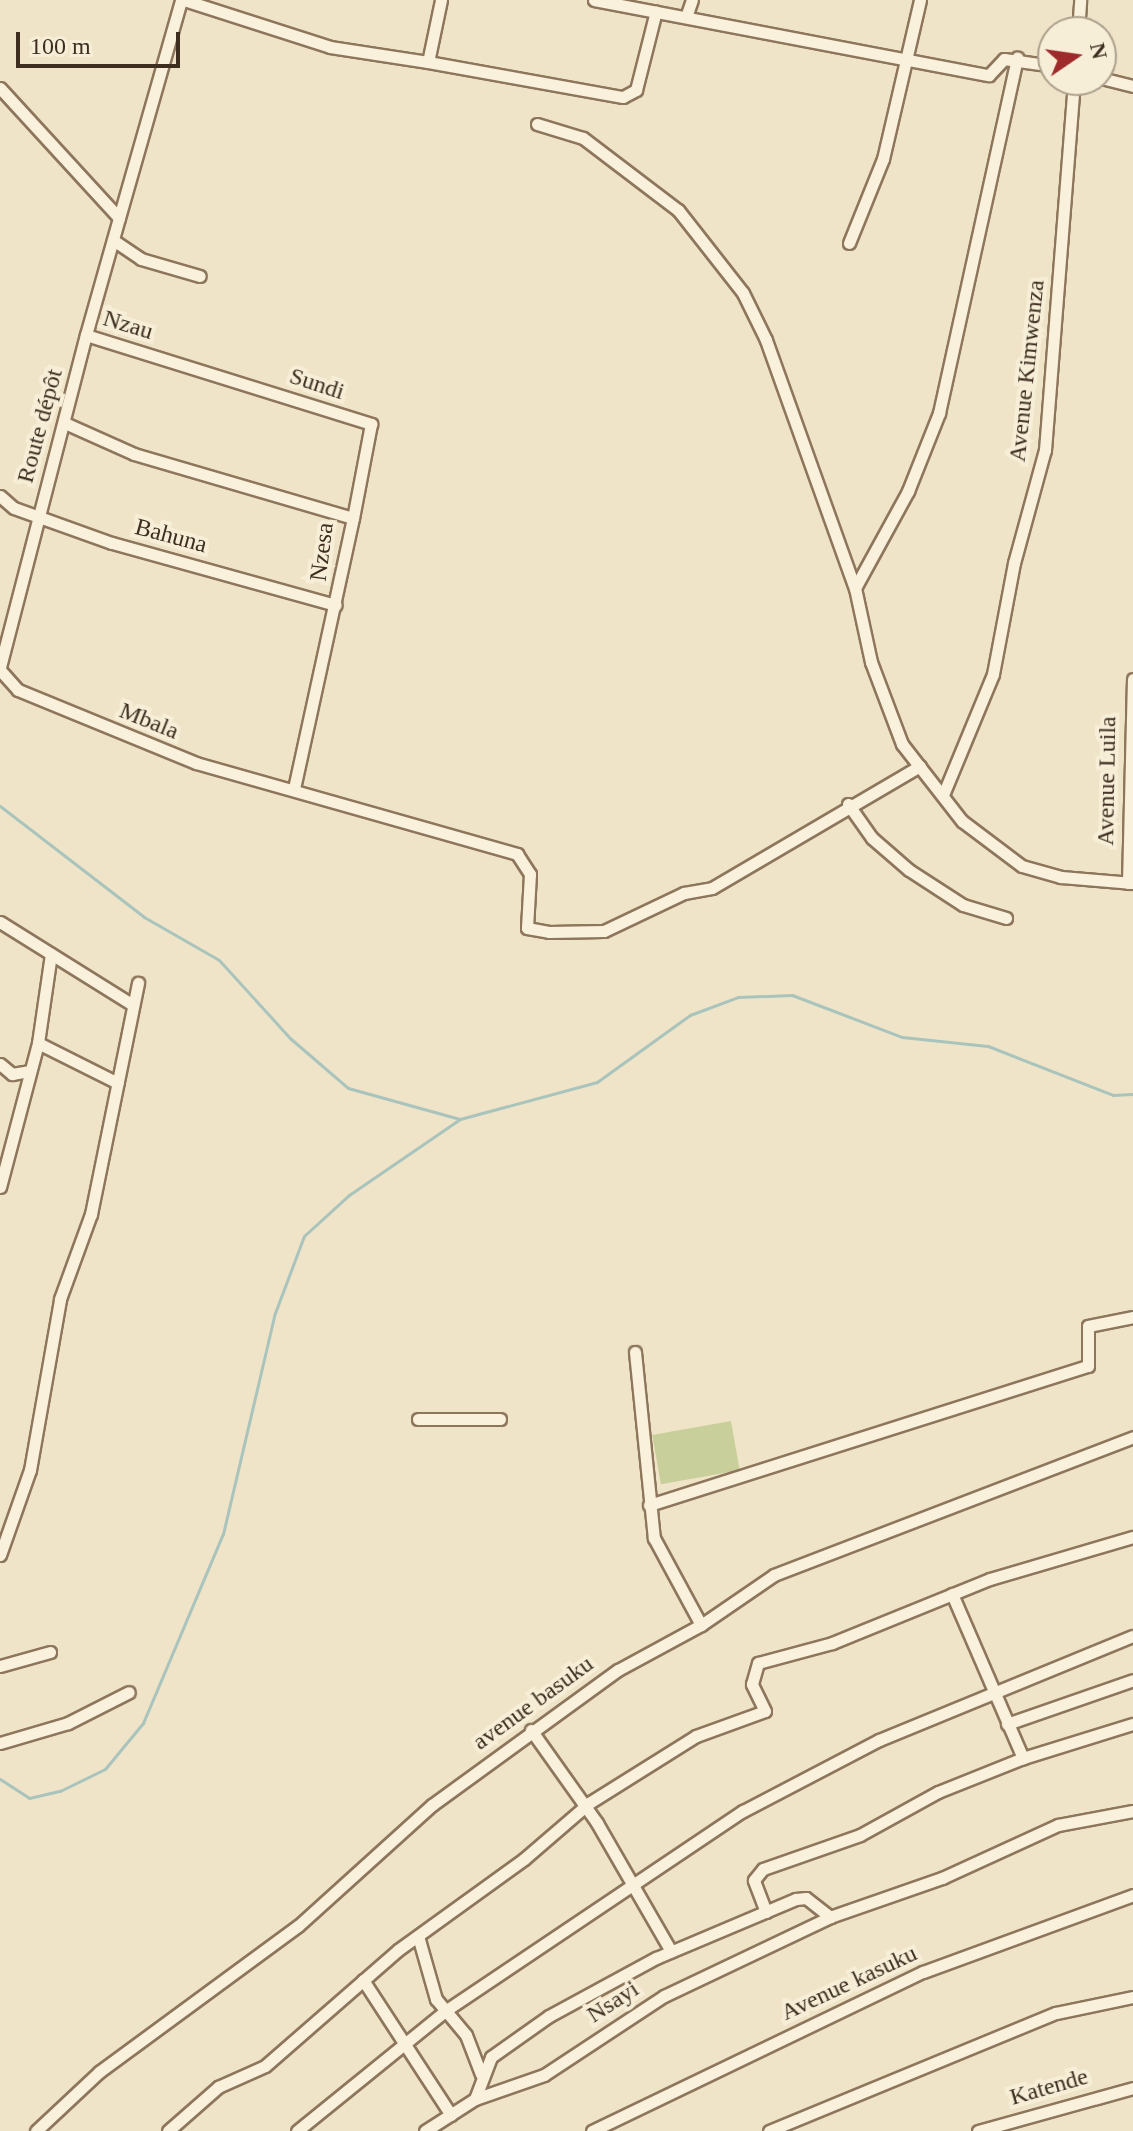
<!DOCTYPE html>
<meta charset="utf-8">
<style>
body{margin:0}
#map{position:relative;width:1133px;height:2131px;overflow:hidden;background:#f0e4c8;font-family:"Times New Roman",serif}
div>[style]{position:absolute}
.green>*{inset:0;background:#c9cf9b;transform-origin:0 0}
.stream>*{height:3px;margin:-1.5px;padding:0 1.5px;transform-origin:1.5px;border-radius:1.5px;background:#a9c4bc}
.roads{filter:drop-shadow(2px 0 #8d765c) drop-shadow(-2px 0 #8d765c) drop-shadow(0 2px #8d765c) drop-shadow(0 -2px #8d765c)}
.minor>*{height:11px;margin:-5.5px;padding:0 5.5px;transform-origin:5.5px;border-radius:5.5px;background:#faf1dc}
span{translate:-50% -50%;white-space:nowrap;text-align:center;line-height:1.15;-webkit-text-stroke:8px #f7eed8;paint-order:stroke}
.street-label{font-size:24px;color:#3d2e20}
.north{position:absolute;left:1037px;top:16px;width:80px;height:80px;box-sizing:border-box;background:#f7eed8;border:2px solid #ada18e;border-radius:50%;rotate:77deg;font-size:22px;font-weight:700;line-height:32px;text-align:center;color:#3d2e20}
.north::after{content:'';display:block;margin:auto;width:28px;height:36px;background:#9e2a2b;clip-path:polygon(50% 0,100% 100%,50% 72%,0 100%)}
.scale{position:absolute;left:16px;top:32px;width:164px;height:36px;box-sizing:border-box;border:4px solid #3d2e20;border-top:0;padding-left:10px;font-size:24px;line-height:28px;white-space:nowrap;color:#3d2e20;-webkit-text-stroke:6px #f7eed8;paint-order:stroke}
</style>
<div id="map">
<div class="green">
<div style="left:731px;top:1421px;width:50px;height:80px;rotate:80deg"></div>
</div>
<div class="stream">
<div style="left:0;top:806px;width:182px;rotate:37.6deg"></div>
<div style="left:144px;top:917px;width:86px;rotate:29.8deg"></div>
<div style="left:219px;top:960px;width:107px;rotate:47.7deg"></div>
<div style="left:291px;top:1039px;width:75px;rotate:40.7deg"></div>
<div style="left:348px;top:1088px;width:116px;rotate:15.5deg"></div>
<div style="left:460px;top:1119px;width:142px;rotate:-15.1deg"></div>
<div style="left:597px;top:1082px;width:115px;rotate:-35.8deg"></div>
<div style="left:690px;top:1015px;width:51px;rotate:-20.6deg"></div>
<div style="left:738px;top:997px;width:54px;rotate:-2.1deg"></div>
<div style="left:792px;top:995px;width:118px;rotate:20.9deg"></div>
<div style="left:902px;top:1037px;width:86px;rotate:6deg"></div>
<div style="left:988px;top:1046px;width:134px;rotate:21.4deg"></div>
<div style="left:1113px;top:1095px;width:20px;rotate:-3deg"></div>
<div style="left:0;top:1779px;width:35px;rotate:33deg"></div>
<div style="left:29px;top:1798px;width:32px;rotate:-13deg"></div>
<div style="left:60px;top:1791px;width:50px;rotate:-26.1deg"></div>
<div style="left:105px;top:1769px;width:60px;rotate:-50.4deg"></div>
<div style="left:143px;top:1723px;width:205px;rotate:-67.1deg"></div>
<div style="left:223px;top:1534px;width:227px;rotate:-76.8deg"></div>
<div style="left:275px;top:1313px;width:82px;rotate:-69.4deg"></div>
<div style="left:304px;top:1236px;width:61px;rotate:-42.3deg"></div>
<div style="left:349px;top:1195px;width:135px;rotate:-34.4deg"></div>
</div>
<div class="roads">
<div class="minor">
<div style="left:184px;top:0;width:153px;rotate:17.8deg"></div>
<div style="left:330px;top:47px;width:99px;rotate:8.7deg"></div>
<div style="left:441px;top:0;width:63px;rotate:101.8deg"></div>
<div style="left:428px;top:62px;width:198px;rotate:10.2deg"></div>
<div style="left:623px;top:97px;width:15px;rotate:-28deg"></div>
<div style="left:636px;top:90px;width:81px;rotate:-75.8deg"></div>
<div style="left:594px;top:0;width:402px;rotate:10.8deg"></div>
<div style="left:989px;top:75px;width:22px;rotate:-47deg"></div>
<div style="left:1004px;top:59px;width:49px;rotate:8.1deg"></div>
<div style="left:686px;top:17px;width:18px;rotate:-71deg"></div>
<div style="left:1078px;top:32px;width:32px;rotate:-86deg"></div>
<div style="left:1101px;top:78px;width:33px;rotate:14deg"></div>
<div style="left:0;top:88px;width:176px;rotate:47.5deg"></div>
<div style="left:119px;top:218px;width:122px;rotate:105.8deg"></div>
<div style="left:86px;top:335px;width:299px;rotate:17.3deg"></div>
<div style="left:371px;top:424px;width:96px;rotate:100.8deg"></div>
<div style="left:537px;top:124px;width:48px;rotate:16.9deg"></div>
<div style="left:583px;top:138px;width:119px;rotate:37.2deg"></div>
<div style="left:678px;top:210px;width:105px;rotate:51.9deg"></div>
<div style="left:743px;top:293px;width:52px;rotate:63.9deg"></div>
<div style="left:766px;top:340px;width:263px;rotate:70.3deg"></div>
<div style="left:855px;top:588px;width:76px;rotate:77.8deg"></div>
<div style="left:871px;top:662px;width:88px;rotate:69.3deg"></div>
<div style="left:902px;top:744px;width:98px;rotate:52.1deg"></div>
<div style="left:962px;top:821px;width:75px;rotate:36.9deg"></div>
<div style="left:1022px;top:866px;width:41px;rotate:15.8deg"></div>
<div style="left:1061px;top:877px;width:72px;rotate:4.8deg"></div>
<div style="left:119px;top:218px;width:227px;rotate:-74.1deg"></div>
<div style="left:116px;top:242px;width:30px;rotate:34deg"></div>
<div style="left:141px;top:259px;width:61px;rotate:16.1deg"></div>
<div style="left:849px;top:243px;width:91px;rotate:-68deg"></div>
<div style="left:883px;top:159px;width:163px;rotate:-76.9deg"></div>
<div style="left:67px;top:424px;width:73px;rotate:24.1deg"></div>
<div style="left:134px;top:454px;width:228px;rotate:16.3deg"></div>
<div style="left:353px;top:518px;width:277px;rotate:102.3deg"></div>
<div style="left:0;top:496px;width:18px;rotate:41deg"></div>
<div style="left:14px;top:508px;width:104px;rotate:19.7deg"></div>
<div style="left:112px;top:543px;width:232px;rotate:15.5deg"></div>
<div style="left:855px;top:588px;width:111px;rotate:-61.3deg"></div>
<div style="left:908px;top:491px;width:84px;rotate:-68.3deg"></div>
<div style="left:939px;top:413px;width:364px;rotate:-77.6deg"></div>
<div style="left:0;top:667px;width:343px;rotate:-75.5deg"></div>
<div style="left:0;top:670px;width:27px;rotate:48deg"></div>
<div style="left:18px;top:690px;width:192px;rotate:22.3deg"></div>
<div style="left:196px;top:763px;width:334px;rotate:15.8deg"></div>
<div style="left:517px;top:854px;width:24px;rotate:57deg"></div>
<div style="left:530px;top:874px;width:54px;rotate:93.2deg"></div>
<div style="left:527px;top:928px;width:22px;rotate:10deg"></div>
<div style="left:549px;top:932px;width:55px;rotate:-1deg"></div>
<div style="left:604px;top:931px;width:89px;rotate:-25.4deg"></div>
<div style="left:684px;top:893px;width:28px;rotate:-10deg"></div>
<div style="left:712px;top:888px;width:241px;rotate:-30.4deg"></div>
<div style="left:943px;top:795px;width:131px;rotate:-67.5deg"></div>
<div style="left:993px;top:674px;width:113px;rotate:-79.3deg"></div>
<div style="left:1014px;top:563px;width:117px;rotate:-74.7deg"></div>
<div style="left:1045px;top:450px;width:371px;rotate:-85.5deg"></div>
<div style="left:848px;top:804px;width:42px;rotate:54.8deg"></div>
<div style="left:872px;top:838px;width:49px;rotate:40.9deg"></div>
<div style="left:909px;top:870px;width:64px;rotate:32.9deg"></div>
<div style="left:963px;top:905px;width:45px;rotate:16.8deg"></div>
<div style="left:1128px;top:883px;width:204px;rotate:-88.6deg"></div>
<div style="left:0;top:922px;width:157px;rotate:32deg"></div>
<div style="left:38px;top:1043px;width:89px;rotate:26.6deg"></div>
<div style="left:0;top:1064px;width:16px;rotate:40deg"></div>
<div style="left:12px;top:1074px;width:17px;rotate:-10deg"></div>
<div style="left:0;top:1187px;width:149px;rotate:-75.2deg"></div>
<div style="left:38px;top:1043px;width:90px;rotate:-81.7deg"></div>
<div style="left:635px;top:1352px;width:187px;rotate:84.2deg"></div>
<div style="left:654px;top:1538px;width:99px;rotate:61.6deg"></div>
<div style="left:418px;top:1419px;width:82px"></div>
<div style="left:649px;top:1505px;width:460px;rotate:-17.6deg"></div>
<div style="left:1088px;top:1366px;width:40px;rotate:-90deg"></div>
<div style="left:1088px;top:1326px;width:46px;rotate:-11.3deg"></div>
<div style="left:0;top:1555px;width:90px;rotate:-70.6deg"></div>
<div style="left:30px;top:1470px;width:174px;rotate:-80deg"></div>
<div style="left:60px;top:1299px;width:90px;rotate:-70deg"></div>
<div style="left:91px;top:1214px;width:236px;rotate:-78.5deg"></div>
<div style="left:952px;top:1594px;width:179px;rotate:66.6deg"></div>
<div style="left:0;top:1666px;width:52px;rotate:-15.6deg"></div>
<div style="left:1007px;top:1724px;width:133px;rotate:-19.2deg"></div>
<div style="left:531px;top:1730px;width:114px;rotate:54.6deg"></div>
<div style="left:597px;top:1823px;width:148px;rotate:60deg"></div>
<div style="left:0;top:1743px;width:71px;rotate:-16.4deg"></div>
<div style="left:68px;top:1723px;width:68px;rotate:-26.9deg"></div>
<div style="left:766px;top:1912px;width:34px;rotate:-111deg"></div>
<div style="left:754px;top:1880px;width:14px;rotate:-51deg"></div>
<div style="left:763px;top:1869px;width:103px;rotate:-19.3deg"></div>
<div style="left:860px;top:1835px;width:89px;rotate:-28.9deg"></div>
<div style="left:938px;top:1792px;width:92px;rotate:-21.8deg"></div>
<div style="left:1023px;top:1758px;width:115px;rotate:-17.2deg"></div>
<div style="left:418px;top:1936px;width:66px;rotate:74.1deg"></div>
<div style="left:436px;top:1999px;width:47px;rotate:50.2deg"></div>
<div style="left:466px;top:2035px;width:42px;rotate:69deg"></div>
<div style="left:363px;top:1980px;width:161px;rotate:56.9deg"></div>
<div style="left:475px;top:2099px;width:45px;rotate:-69.1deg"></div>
<div style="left:491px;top:2057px;width:71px;rotate:-35.3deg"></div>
<div style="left:549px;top:2016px;width:122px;rotate:-28.5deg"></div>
<div style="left:656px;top:1958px;width:152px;rotate:-22.9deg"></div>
<div style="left:796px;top:1899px;width:10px;rotate:-6deg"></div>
<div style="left:806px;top:1898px;width:31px;rotate:38deg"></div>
<div style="left:36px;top:2131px;width:86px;rotate:-43.1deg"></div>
<div style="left:99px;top:2072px;width:247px;rotate:-36.3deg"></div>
<div style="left:298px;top:1926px;width:181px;rotate:-42.1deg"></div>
<div style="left:432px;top:1805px;width:230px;rotate:-36deg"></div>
<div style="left:618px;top:1670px;width:94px;rotate:-28.5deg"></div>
<div style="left:701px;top:1625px;width:88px;rotate:-34.4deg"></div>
<div style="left:774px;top:1575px;width:385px;rotate:-21deg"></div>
<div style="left:168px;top:2131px;width:67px;rotate:-41.3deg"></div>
<div style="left:218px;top:2087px;width:51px;rotate:-24.1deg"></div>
<div style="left:265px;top:2066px;width:176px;rotate:-41.1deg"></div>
<div style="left:398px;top:1950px;width:155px;rotate:-35.8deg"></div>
<div style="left:524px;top:1859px;width:86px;rotate:-40.7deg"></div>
<div style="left:589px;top:1803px;width:126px;rotate:-32.1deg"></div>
<div style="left:696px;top:1736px;width:73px;rotate:-19.9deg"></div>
<div style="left:765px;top:1711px;width:30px;rotate:-116deg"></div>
<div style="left:752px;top:1684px;width:22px;rotate:-74deg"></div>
<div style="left:758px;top:1663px;width:77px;rotate:-15.1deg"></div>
<div style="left:832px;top:1643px;width:170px;rotate:-22.1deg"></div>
<div style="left:990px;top:1579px;width:149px;rotate:-16.4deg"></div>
<div style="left:297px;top:2131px;width:191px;rotate:-39deg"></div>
<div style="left:445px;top:2011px;width:359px;rotate:-33.9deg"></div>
<div style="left:743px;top:1811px;width:153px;rotate:-27.6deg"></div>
<div style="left:879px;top:1740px;width:274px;rotate:-22.3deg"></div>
<div style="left:425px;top:2131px;width:59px;rotate:-32.6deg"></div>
<div style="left:475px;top:2099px;width:73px;rotate:-19.2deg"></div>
<div style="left:544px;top:2075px;width:144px;rotate:-33.4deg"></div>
<div style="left:664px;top:1996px;width:184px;rotate:-25.4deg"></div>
<div style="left:830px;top:1917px;width:119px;rotate:-19.2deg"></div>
<div style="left:942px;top:1878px;width:128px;rotate:-24.6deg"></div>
<div style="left:1058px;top:1825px;width:76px;rotate:-10.6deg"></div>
<div style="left:592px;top:2131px;width:367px;rotate:-25.7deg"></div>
<div style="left:923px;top:1972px;width:224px;rotate:-20.1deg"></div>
<div style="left:769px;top:2131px;width:310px;rotate:-22.4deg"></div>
<div style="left:1056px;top:2013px;width:79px;rotate:-11.7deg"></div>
<div style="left:978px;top:2131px;width:161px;rotate:-15.5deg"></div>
</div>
</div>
<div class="street-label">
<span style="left:128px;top:325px;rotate:17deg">Nzau</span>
<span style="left:1027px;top:371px;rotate:-84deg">Avenue Kimwenza</span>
<span style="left:317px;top:384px;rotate:18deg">Sundi</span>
<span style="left:40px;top:426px;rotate:-75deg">Route dépôt</span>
<span style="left:171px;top:536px;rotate:15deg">Bahuna</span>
<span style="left:322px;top:552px;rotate:-83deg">Nzesa</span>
<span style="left:149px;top:721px;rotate:22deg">Mbala</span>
<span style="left:1107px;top:781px;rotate:-89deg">Avenue Luila</span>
<span style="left:533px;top:1703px;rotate:-36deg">avenue basuku</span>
<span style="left:849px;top:1983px;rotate:-25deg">Avenue kasuku</span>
<span style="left:613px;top:2002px;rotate:-33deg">Nsayi</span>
<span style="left:1049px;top:2087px;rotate:-16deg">Katende</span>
</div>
<div class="north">N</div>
<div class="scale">100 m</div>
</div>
